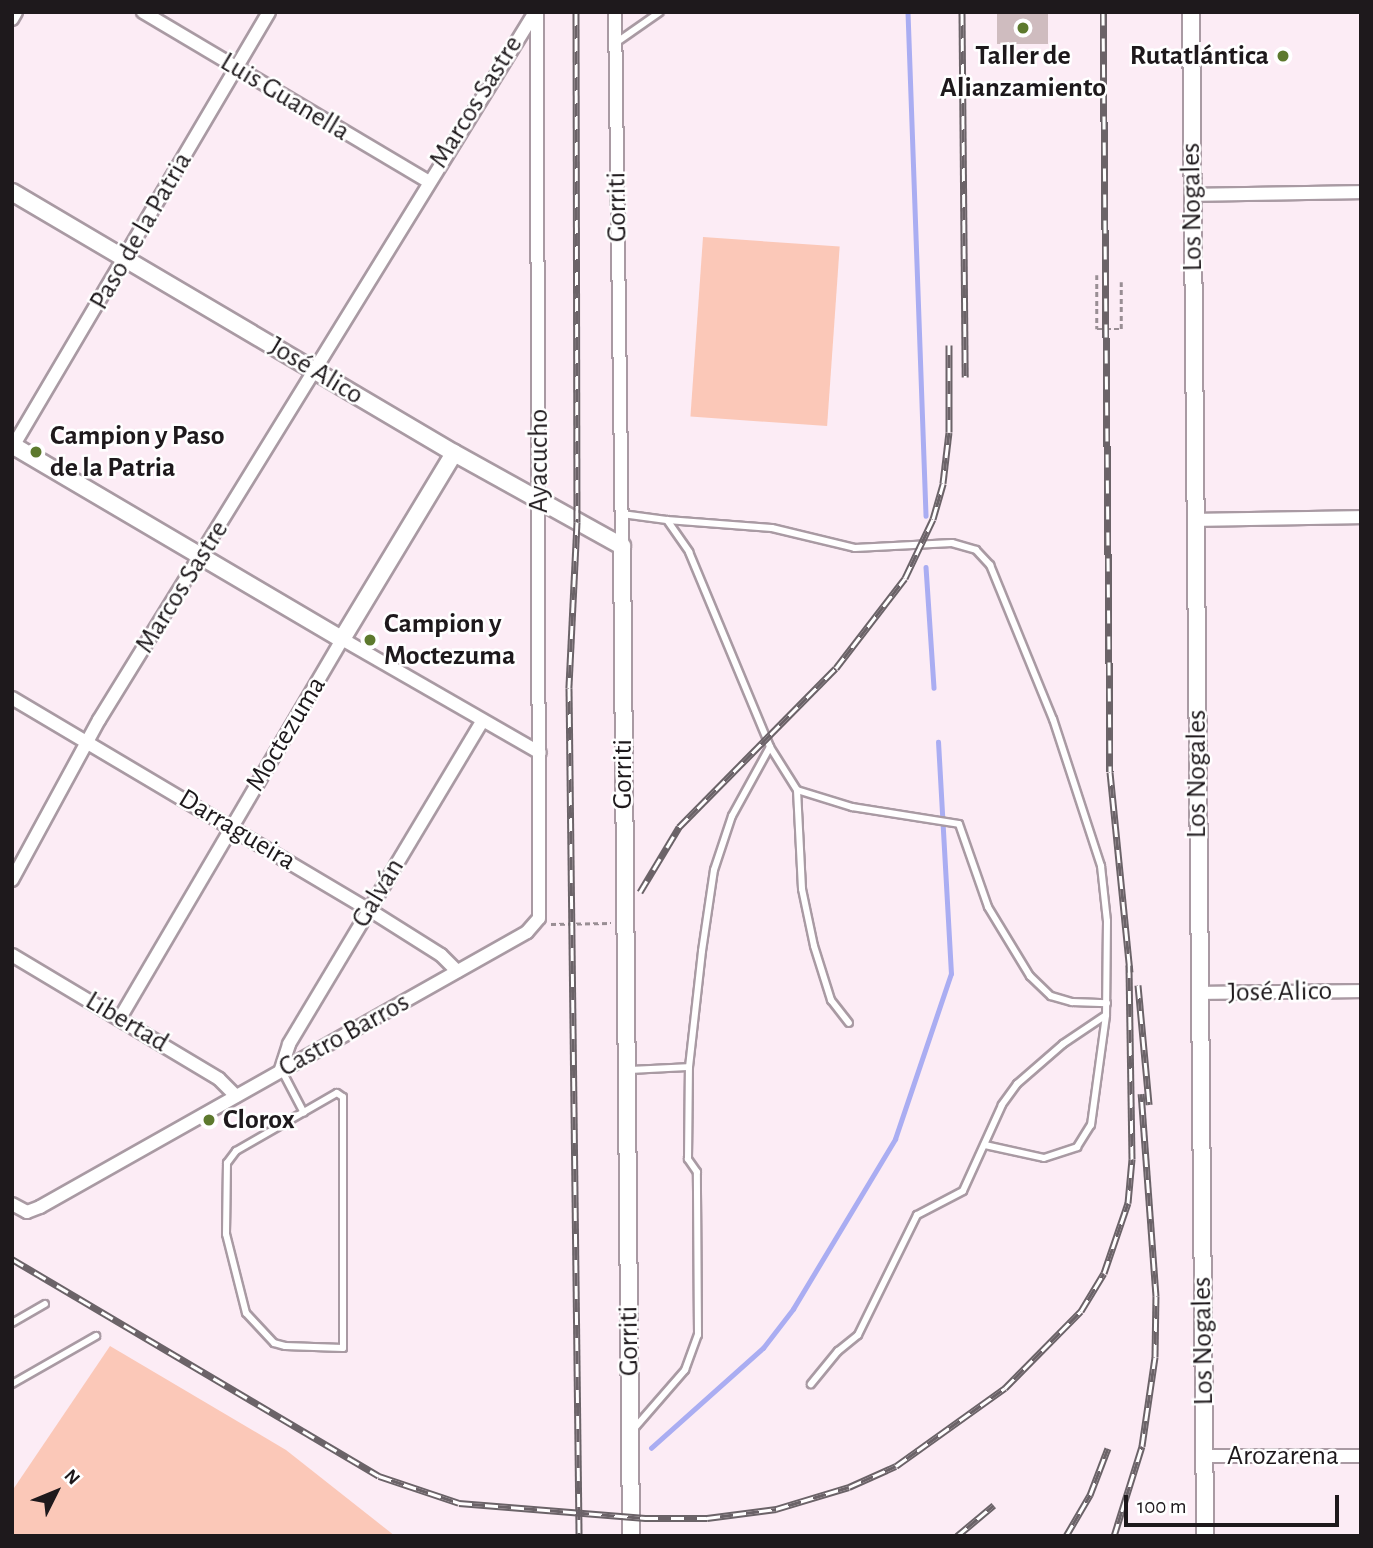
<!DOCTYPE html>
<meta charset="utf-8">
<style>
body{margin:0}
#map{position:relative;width:1373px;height:1548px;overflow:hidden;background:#fcecf5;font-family:"Alegreya Sans",sans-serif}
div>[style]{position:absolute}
.green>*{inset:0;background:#fbc8b8;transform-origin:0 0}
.stream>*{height:4.5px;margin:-2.25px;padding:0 2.25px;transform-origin:2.25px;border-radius:2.25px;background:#aaadf2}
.building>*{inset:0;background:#cfbcbf;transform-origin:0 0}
.path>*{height:2.5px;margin-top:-1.25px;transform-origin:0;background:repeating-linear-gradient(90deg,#998e94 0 5px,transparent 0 8.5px)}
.roads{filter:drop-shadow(2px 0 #a99aa3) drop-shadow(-2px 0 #a99aa3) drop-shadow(0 2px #a99aa3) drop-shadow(0 -2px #a99aa3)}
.service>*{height:6px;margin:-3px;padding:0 3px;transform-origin:3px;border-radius:3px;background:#fff}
.minor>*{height:12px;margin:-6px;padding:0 6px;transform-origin:6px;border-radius:6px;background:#fff}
.tertiary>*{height:16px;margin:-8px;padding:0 8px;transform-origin:8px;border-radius:8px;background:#fff}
.rail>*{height:7px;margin-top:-3.5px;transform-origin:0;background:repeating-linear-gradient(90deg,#fff 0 13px,#6b6368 0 26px);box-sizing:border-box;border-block:2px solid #6b6368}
.dots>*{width:19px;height:19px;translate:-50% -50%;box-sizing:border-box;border:4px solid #fff;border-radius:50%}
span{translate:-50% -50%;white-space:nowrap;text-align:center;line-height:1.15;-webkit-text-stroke:5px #fff;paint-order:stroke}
.poi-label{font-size:28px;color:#1e191c;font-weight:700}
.right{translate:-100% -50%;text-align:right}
.left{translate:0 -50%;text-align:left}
.street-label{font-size:28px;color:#1e191c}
.frame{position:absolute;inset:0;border:14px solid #1e191c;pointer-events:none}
.north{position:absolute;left:21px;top:1457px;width:70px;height:70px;-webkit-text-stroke:5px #fff;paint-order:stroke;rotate:47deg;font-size:19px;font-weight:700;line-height:28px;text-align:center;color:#1e191c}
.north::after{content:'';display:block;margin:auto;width:24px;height:32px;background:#1e191c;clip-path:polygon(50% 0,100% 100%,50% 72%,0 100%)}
.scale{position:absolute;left:1124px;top:1495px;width:215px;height:32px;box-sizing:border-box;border:4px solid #1e191c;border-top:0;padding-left:9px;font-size:21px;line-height:24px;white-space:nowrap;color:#1e191c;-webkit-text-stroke:5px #fff;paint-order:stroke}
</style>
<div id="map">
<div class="green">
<div style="left:703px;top:237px;width:137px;height:180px;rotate:4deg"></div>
<div style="clip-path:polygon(110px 1346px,286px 1450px,395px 1536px,12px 1536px,12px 1491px)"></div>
</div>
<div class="stream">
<div style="left:908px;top:12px;width:504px;rotate:87.95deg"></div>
<div style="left:926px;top:567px;width:121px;rotate:86.2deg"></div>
<div style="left:651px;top:1448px;width:150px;rotate:-41.8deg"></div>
<div style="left:763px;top:1348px;width:49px;rotate:-52.4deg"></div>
<div style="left:793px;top:1309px;width:198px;rotate:-59deg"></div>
<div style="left:895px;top:1139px;width:174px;rotate:-71.3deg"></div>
<div style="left:951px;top:974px;width:232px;rotate:-93.2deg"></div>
</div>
<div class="building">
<div style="left:997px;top:12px;width:51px;height:32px"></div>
</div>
<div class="path">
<div style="left:1097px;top:275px;width:54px;rotate:90deg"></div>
<div style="left:1097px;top:329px;width:24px"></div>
<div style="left:1121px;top:329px;width:47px;rotate:-90deg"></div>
<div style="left:551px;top:924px;width:60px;rotate:-1deg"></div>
</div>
<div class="roads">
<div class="service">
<div style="left:617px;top:42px;width:52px;rotate:-34.9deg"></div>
<div style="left:622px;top:514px;width:45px;rotate:7.6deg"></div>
<div style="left:667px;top:520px;width:39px;rotate:55deg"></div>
<div style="left:689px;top:552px;width:211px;rotate:67.4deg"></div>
<div style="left:667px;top:520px;width:105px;rotate:4.4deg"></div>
<div style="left:772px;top:528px;width:85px;rotate:13.5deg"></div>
<div style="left:855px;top:548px;width:97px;rotate:-3deg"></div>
<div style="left:952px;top:543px;width:25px;rotate:16deg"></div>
<div style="left:976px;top:550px;width:21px;rotate:47deg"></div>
<div style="left:990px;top:565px;width:166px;rotate:67.8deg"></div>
<div style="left:1053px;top:719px;width:155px;rotate:71.9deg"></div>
<div style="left:1101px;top:866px;width:55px;rotate:83.8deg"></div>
<div style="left:1107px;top:921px;width:94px;rotate:90.6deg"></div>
<div style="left:1106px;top:1015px;width:52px;rotate:146deg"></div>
<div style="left:1063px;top:1044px;width:61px;rotate:139deg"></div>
<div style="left:1017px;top:1084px;width:26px;rotate:126deg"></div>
<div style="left:1002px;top:1105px;width:94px;rotate:114.4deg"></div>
<div style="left:963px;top:1191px;width:52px;rotate:152.4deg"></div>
<div style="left:917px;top:1215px;width:134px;rotate:116.2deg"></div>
<div style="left:858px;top:1335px;width:26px;rotate:141deg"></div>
<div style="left:838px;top:1351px;width:43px;rotate:129.3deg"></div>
<div style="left:797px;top:790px;width:99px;rotate:87.1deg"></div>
<div style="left:802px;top:889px;width:58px;rotate:78.1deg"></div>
<div style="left:814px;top:946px;width:57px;rotate:72.5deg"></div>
<div style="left:831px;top:1000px;width:29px;rotate:52deg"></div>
<div style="left:628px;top:1070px;width:61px;rotate:-2.8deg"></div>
<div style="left:282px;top:1071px;width:47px;rotate:62.4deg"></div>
<div style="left:337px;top:1093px;width:7px;rotate:34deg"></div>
<div style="left:343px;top:1097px;width:251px;rotate:90deg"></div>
<div style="left:343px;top:1348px;width:58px;rotate:-178deg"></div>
<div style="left:285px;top:1346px;width:11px;rotate:-165deg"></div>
<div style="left:274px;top:1343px;width:41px;rotate:-133deg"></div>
<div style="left:246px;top:1313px;width:81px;rotate:-104.2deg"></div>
<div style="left:226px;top:1234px;width:71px;rotate:-89.2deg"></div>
<div style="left:227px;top:1163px;width:15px;rotate:-53deg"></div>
<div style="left:236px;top:1151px;width:116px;rotate:-29.9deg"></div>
<div style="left:985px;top:1145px;width:60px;rotate:12.4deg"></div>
<div style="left:1044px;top:1158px;width:35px;rotate:-18deg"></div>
<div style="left:1077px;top:1147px;width:26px;rotate:-58deg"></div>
<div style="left:1091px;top:1125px;width:111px;rotate:-82.2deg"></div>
<div style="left:12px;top:1323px;width:38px;rotate:-30deg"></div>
<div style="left:12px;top:1384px;width:97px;rotate:-29.7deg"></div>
<div style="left:632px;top:1431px;width:81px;rotate:-49deg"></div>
<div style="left:685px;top:1370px;width:37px;rotate:-70deg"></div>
<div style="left:698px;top:1335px;width:163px;rotate:-90.4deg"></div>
<div style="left:697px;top:1172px;width:16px;rotate:-125deg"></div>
<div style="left:688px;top:1159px;width:92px;rotate:-89.4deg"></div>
<div style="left:689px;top:1067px;width:117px;rotate:-83.6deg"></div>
<div style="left:702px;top:951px;width:82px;rotate:-81.6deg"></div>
<div style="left:714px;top:870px;width:57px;rotate:-71.6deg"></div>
<div style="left:732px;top:816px;width:79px;rotate:-61.2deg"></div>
<div style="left:770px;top:747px;width:51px;rotate:57.9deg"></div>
<div style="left:797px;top:790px;width:58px;rotate:17.2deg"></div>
<div style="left:852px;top:807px;width:108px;rotate:9deg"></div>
<div style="left:959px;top:824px;width:88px;rotate:70.7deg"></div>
<div style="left:988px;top:907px;width:81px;rotate:58.7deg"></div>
<div style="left:1030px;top:976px;width:29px;rotate:44deg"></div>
<div style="left:1051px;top:996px;width:22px;rotate:16deg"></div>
<div style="left:1072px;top:1002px;width:35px;rotate:2deg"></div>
</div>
<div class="minor">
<div style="left:143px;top:12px;width:331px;rotate:30.7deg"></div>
<div style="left:615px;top:12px;width:534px;rotate:89.25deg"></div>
<div style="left:12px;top:19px;width:8px;rotate:-60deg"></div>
<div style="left:1192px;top:195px;width:169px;rotate:-1deg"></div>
<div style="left:12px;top:448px;width:506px;rotate:-59.48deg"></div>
<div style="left:1197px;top:520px;width:164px;rotate:-1deg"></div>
<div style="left:12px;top:698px;width:414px;rotate:30.7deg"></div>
<div style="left:368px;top:909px;width:86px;rotate:32.2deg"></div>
<div style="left:441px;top:955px;width:23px;rotate:45deg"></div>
<div style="left:12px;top:880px;width:182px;rotate:-61.5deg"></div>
<div style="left:99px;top:720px;width:831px;rotate:-58.37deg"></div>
<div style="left:12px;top:955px;width:241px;rotate:30.9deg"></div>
<div style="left:219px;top:1079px;width:24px;rotate:45deg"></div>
<div style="left:1199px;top:993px;width:162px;rotate:-0.7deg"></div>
<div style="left:120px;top:1018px;width:439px;rotate:-59.6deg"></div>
<div style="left:342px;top:639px;width:228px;rotate:29.9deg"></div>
<div style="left:281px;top:1069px;width:26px;rotate:-72deg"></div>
<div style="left:289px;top:1044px;width:376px;rotate:-59.1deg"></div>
<div style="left:12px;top:1204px;width:17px;rotate:28deg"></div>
<div style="left:27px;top:1212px;width:14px;rotate:-21deg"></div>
<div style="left:40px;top:1207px;width:559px;rotate:-29.45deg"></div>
<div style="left:527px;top:932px;width:18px;rotate:-49deg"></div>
<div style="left:539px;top:918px;width:906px;rotate:-90.13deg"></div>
<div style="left:1205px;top:1456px;width:156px"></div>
</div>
<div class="tertiary">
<div style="left:1191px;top:12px;width:1524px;rotate:89.47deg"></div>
<div style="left:12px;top:192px;width:513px;rotate:30.56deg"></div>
<div style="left:454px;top:453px;width:192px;rotate:29deg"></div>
<div style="left:622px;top:546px;width:990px;rotate:89.48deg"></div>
<div style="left:12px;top:445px;width:383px;rotate:30.5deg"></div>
<div style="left:342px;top:639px;width:217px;rotate:-58.9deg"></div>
</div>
</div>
<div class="rail">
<div style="left:576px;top:12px;width:510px;rotate:89.89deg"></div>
<div style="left:577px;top:522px;width:166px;rotate:92.8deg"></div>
<div style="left:569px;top:688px;width:848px;rotate:89.32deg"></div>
<div style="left:962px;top:12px;width:365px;rotate:89.5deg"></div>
<div style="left:1103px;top:12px;width:760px;rotate:89.47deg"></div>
<div style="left:1110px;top:772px;width:201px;rotate:84.3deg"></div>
<div style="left:640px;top:892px;width:76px;rotate:-59deg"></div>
<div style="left:679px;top:827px;width:223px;rotate:-45.4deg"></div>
<div style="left:836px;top:668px;width:113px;rotate:-52.5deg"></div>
<div style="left:905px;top:578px;width:65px;rotate:-64.6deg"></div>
<div style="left:933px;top:519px;width:37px;rotate:-74deg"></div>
<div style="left:943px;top:483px;width:51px;rotate:-83.3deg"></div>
<div style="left:949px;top:432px;width:87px;rotate:-90deg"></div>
<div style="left:1138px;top:985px;width:120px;rotate:84.7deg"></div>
<div style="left:12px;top:1259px;width:426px;rotate:30.6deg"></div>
<div style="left:379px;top:1476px;width:84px;rotate:18.6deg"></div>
<div style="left:459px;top:1503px;width:187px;rotate:4.6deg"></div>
<div style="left:645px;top:1518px;width:62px"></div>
<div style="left:707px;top:1518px;width:70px;rotate:-7.4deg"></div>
<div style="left:776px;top:1509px;width:76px;rotate:-16.8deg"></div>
<div style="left:849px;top:1487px;width:51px;rotate:-24.1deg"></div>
<div style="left:896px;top:1466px;width:134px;rotate:-35.6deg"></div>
<div style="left:1005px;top:1388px;width:108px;rotate:-45.4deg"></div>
<div style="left:1081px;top:1311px;width:44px;rotate:-58.8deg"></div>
<div style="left:1104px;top:1273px;width:74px;rotate:-71.1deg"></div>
<div style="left:1128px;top:1203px;width:44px;rotate:-84.8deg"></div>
<div style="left:1132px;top:1159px;width:194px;rotate:-90.9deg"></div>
<div style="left:957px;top:1536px;width:48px;rotate:-40deg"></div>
<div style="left:1066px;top:1536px;width:48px;rotate:-59.7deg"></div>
<div style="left:1090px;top:1495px;width:50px;rotate:-69deg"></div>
<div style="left:1114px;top:1536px;width:94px;rotate:-72.7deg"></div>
<div style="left:1142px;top:1446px;width:90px;rotate:-81.7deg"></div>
<div style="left:1155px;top:1357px;width:61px;rotate:-89.1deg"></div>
<div style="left:1156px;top:1296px;width:203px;rotate:-94.2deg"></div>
</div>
<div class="dots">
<div style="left:1023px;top:28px;background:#5d792d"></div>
<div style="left:1283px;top:56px;background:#5d792d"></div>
<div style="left:36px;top:452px;background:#5d792d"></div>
<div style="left:370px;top:640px;background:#5d792d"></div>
<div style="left:209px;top:1120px;background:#5d792d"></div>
</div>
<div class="poi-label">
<span style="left:1023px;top:72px">Taller de<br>Alianzamiento</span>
<span class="right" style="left:1269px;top:56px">Rutatlántica</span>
<span class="left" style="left:50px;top:452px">Campion y Paso<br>de la Patria</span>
<span class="left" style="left:384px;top:640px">Campion y<br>Moctezuma</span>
<span class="left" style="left:223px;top:1120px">Clorox</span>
</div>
<div class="street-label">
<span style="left:285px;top:97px;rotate:31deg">Luis Guanella</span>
<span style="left:476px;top:102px;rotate:-58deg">Marcos Sastre</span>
<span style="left:617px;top:207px;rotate:-91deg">Gorriti</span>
<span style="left:1192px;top:207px;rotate:-91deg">Los Nogales</span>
<span style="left:141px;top:231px;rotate:-60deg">Paso de la Patria</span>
<span style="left:316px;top:371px;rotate:31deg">José Alico</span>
<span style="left:539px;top:461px;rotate:-90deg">Ayacucho</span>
<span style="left:182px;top:587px;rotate:-58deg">Marcos Sastre</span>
<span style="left:286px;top:734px;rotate:-59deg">Moctezuma</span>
<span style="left:623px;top:774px;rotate:-90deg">Gorriti</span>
<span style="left:1197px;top:774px;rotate:-90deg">Los Nogales</span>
<span style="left:237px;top:830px;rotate:31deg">Darragueira</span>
<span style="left:378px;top:893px;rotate:-59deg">Galván</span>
<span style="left:1280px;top:992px;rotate:-1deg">José Alico</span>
<span style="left:127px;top:1022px;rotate:31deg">Libertad</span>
<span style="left:344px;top:1035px;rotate:-29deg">Castro Barros</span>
<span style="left:629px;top:1341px;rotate:-91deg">Gorriti</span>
<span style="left:1203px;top:1341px;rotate:-91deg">Los Nogales</span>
<span style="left:1283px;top:1456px">Arozarena</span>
</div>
<div class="frame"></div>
<div class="north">N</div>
<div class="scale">100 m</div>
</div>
